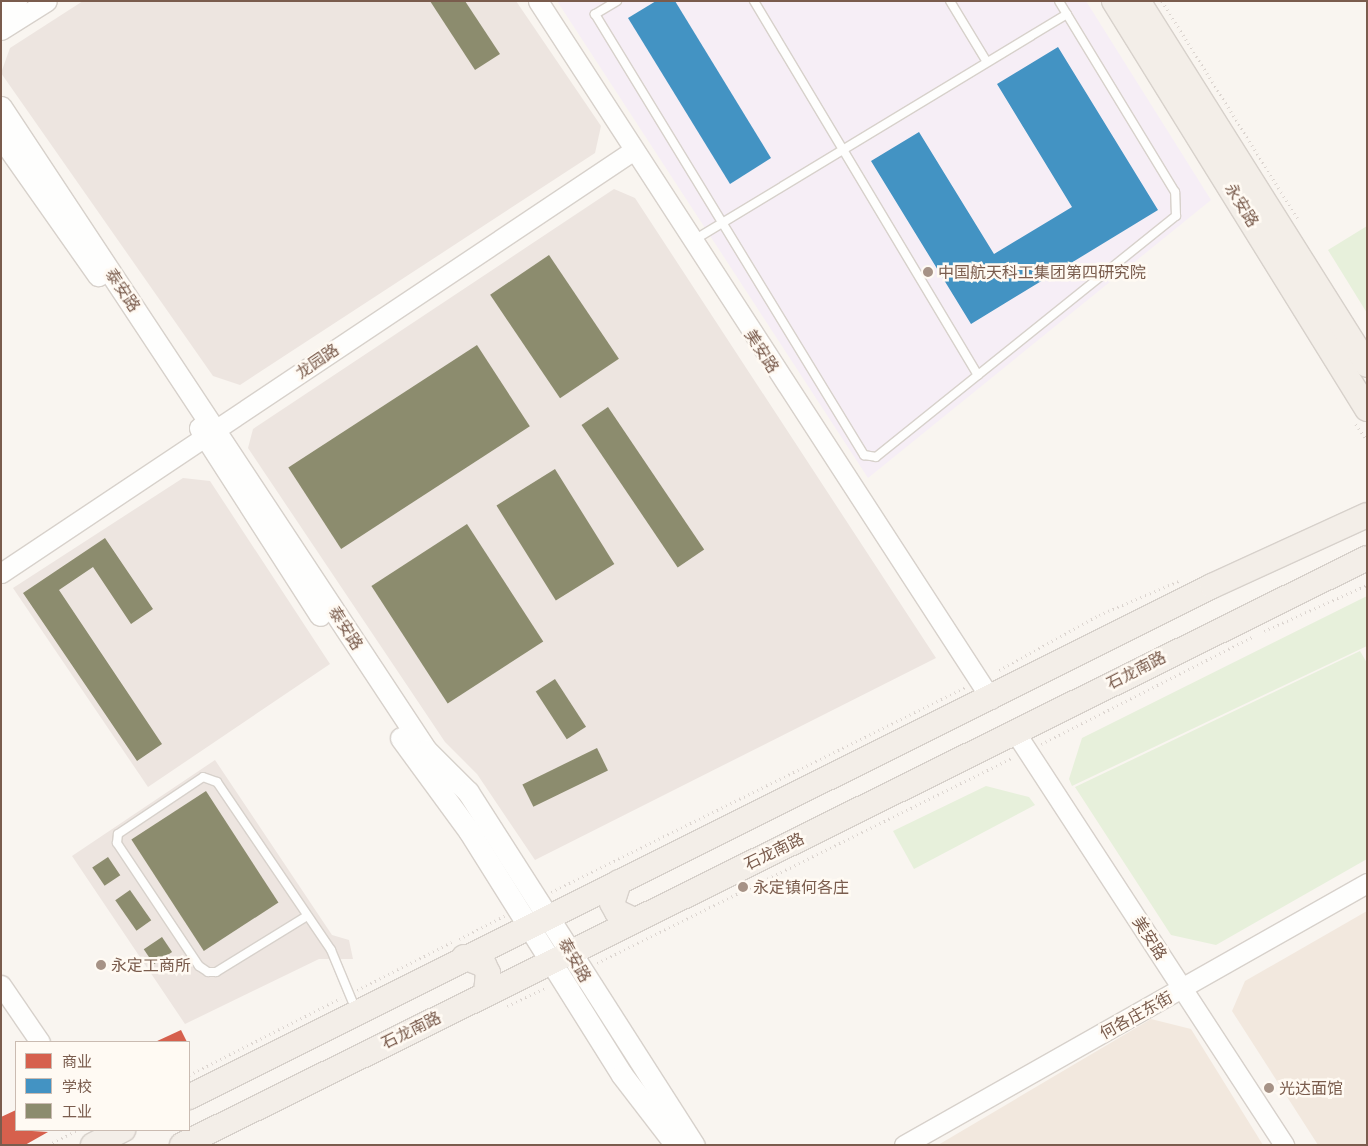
<!DOCTYPE html>
<meta charset="utf-8">
<style>
body{margin:0}
#map{position:relative;width:1368px;height:1146px;overflow:hidden;background:#f9f5f0;font-family:Quicksand,"Noto Sans SC",sans-serif}
div>[style]{position:absolute}
.residential>*{inset:0;background:#f2e8de}
.industrial>*{inset:0;background:#ede5e0}
.education>*{inset:0;background:#f6eef6}
.green>*{inset:0;background:#e7f0db}
.shops>*{inset:0;background:#d6604d}
.schools>*{inset:0;background:#4393c3}
.industry>*{inset:0;background:#8c8c6e;transform-origin:0 0}
.path>*{height:2.5px;margin-top:-1.25px;transform-origin:0;background:repeating-linear-gradient(90deg,#dcd5d0 0 1px,transparent 0 5px)}
.roads{filter:drop-shadow(1px 0 #d7d1cb) drop-shadow(-1px 0 #d7d1cb) drop-shadow(0 1px #d7d1cb) drop-shadow(0 -1px #d7d1cb)}
.service>*{height:8px;margin:-4px;padding:0 4px;transform-origin:4px;border-radius:4px;background:#fefefd}
.tertiary>*{height:19px;margin:-9.5px;padding:0 9.5px;transform-origin:9.5px;border-radius:9.5px;background:#fefefd}
.secondary>*{height:21px;margin:-10.5px;padding:0 10.5px;transform-origin:10.5px;border-radius:10.5px;background:#fefefd}
.primary>*{height:24px;margin:-12px;padding:0 12px;transform-origin:12px;border-radius:12px;background:#f3eee8}
.dots>*{width:14px;height:14px;translate:-50% -50%;box-sizing:border-box;border:2px solid #fffaf3;border-radius:50%}
span{translate:-50% -50%;white-space:nowrap;text-align:center;line-height:1.15;-webkit-text-stroke:5px #fffaf3;paint-order:stroke}
.street-label{font-size:16px;color:#7a5c4d}
.poi-label{font-size:16px;color:#7a5c4d}
.left{translate:0 -50%;text-align:left}
.frame{position:absolute;inset:0;border:2px solid #7a5c4d;pointer-events:none}
.legend{position:absolute;left:15px;top:1041px;width:175px;height:90px;box-sizing:border-box;background:#fffaf3;border:1px solid #cabbb1;margin:0;padding:6px 9px;list-style:none;font-size:15px;color:#7a5c4d}
.legend li{display:flex;align-items:center;gap:10px;height:25px}
.legend b{width:25px;border:1px solid #cabbb1}
</style>
<div id="map">
<div class="residential">
<div style="clip-path:polygon(1367px 911px,1367px 1145px,1318px 1145px,1232px 1011px,1245px 981px)"></div>
<div style="clip-path:polygon(1151px 1019px,1191px 1029px,1263px 1145px,938px 1145px)"></div>
</div>
<div class="industrial">
<div style="clip-path:polygon(83px 1px,516px 1px,601px 126px,595px 153px,240px 385px,213px 376px,1px 73px,10px 48px)"></div>
<div style="clip-path:polygon(614px 189px,635px 198px,936px 658px,535px 860px,477px 774px,445px 742px,248px 448px,253px 429px)"></div>
<div style="clip-path:polygon(183px 478px,210px 481px,330px 664px,148px 787px,13px 588px)"></div>
<div style="clip-path:polygon(215px 760px,332px 935px,349px 940px,353px 959px,319px 959px,185px 1024px,72px 856px)"></div>
</div>
<div class="education">
<div style="clip-path:polygon(557px 1px,1086px 1px,1211px 200px,868px 478px)"></div>
</div>
<div class="green">
<div style="clip-path:polygon(1367px 226px,1367px 313px,1328px 250px)"></div>
<div style="clip-path:polygon(1367px 596px,1367px 646px,1072px 786px,1069px 779px,1082px 738px)"></div>
<div style="clip-path:polygon(1360px 651px,1367px 663px,1367px 859px,1216px 945px,1171px 935px,1075px 787px)"></div>
<div style="clip-path:polygon(986px 786px,1029px 797px,1035px 805px,914px 869px,893px 831px)"></div>
</div>
<div class="shops">
<div style="clip-path:polygon(181px 1030px,187px 1042px,155px 1042px)"></div>
<div style="clip-path:polygon(16px 1110px,16px 1130px,48px 1132px,25px 1145px,1px 1145px,1px 1117px)"></div>
</div>
<div class="schools">
<div style="clip-path:polygon(656px 1px,675px 1px,771px 158px,730px 184px,628px 18px)"></div>
<div style="clip-path:polygon(1058px 47px,1158px 210px,971px 324px,871px 161px,919px 132px,994px 254px,1072px 207px,997px 84px)"></div>
</div>
<div class="industry">
<div style="clip-path:polygon(430px 1px,465px 1px,500px 54px,475px 70px)"></div>
<div style="left:549px;top:255px;width:125px;height:71px;rotate:56deg"></div>
<div style="left:477px;top:345px;width:97px;height:225px;rotate:57deg"></div>
<div style="left:608px;top:407px;width:172px;height:32px;rotate:56deg"></div>
<div style="left:555px;top:469px;width:112px;height:69px;rotate:58deg"></div>
<div style="left:467px;top:524px;width:140px;height:114px;rotate:57deg"></div>
<div style="clip-path:polygon(105px 538px,153px 609px,131px 624px,93px 567px,59px 590px,162px 744px,137px 761px,23px 593px)"></div>
<div style="left:555px;top:679px;width:57px;height:23px;rotate:57deg"></div>
<div style="left:597px;top:748px;width:25px;height:83px;rotate:64deg"></div>
<div style="left:206px;top:791px;width:133px;height:89px;rotate:57deg"></div>
<div style="left:108px;top:857px;width:22px;height:19px;rotate:56deg"></div>
<div style="left:130px;top:890px;width:37px;height:18px;rotate:55deg"></div>
<div style="left:162px;top:937px;width:18px;height:22px;rotate:56deg"></div>
</div>
<div class="path">
<div style="left:1162px;top:1px;width:258px;rotate:58deg"></div>
<div style="left:1356px;top:424px;width:19px;rotate:55deg"></div>
<div style="left:1264px;top:631px;width:113px;rotate:-24.1deg"></div>
<div style="left:999px;top:670px;width:114px;rotate:-28.8deg"></div>
<div style="left:1099px;top:615px;width:87px;rotate:-23deg"></div>
<div style="left:1041px;top:744px;width:239px;rotate:-26.9deg"></div>
<div style="left:551px;top:892px;width:462px;rotate:-26.3deg"></div>
<div style="left:459px;top:939px;width:51px;rotate:-27.1deg"></div>
<div style="left:597px;top:963px;width:464px;rotate:-26.3deg"></div>
<div style="left:357px;top:990px;width:106px;rotate:-26.8deg"></div>
<div style="left:507px;top:1006px;width:44px;rotate:-25.4deg"></div>
<div style="left:189px;top:1075px;width:170px;rotate:-26.9deg"></div>
<div style="left:48px;top:1145px;width:34px;rotate:-27deg"></div>
</div>
<div class="roads">
<div class="service">
<div style="left:617px;top:1px;width:26px;rotate:149deg"></div>
<div style="left:595px;top:14px;width:517px;rotate:58.62deg"></div>
<div style="left:864px;top:455px;width:12px;rotate:9deg"></div>
<div style="left:876px;top:457px;width:385px;rotate:-38.8deg"></div>
<div style="left:1176px;top:216px;width:24px;rotate:-92deg"></div>
<div style="left:1175px;top:192px;width:223px;rotate:-121.3deg"></div>
<div style="left:754px;top:1px;width:436px;rotate:59.1deg"></div>
<div style="left:950px;top:1px;width:71px;rotate:58.8deg"></div>
<div style="left:694px;top:240px;width:436px;rotate:-31.2deg"></div>
<div style="left:307px;top:916px;width:107px;rotate:148.4deg"></div>
<div style="left:216px;top:972px;width:8px;rotate:180deg"></div>
<div style="left:208px;top:972px;width:11px;rotate:-146deg"></div>
<div style="left:199px;top:966px;width:148px;rotate:-123.7deg"></div>
<div style="left:117px;top:843px;width:9px;rotate:-84deg"></div>
<div style="left:118px;top:834px;width:102px;rotate:-33.8deg"></div>
<div style="left:203px;top:777px;width:15px;rotate:20deg"></div>
<div style="left:217px;top:782px;width:203px;rotate:55.8deg"></div>
<div style="left:331px;top:950px;width:65px;rotate:67.4deg"></div>
</div>
<div class="tertiary">
<div style="left:538px;top:1px;width:832px;rotate:57.02deg"></div>
<div style="left:1px;top:11px;width:19px;rotate:-32deg"></div>
<div style="left:1px;top:30px;width:54px;rotate:-32.2deg"></div>
<div style="left:1px;top:573px;width:761px;rotate:-33.75deg"></div>
<div style="left:1015px;top:732px;width:493px;rotate:56.9deg"></div>
<div style="left:1px;top:985px;width:69px;rotate:55.6deg"></div>
<div style="left:904px;top:1145px;width:532px;rotate:-29.5deg"></div>
</div>
<div class="secondary">
<div style="left:1px;top:107px;width:771px;rotate:56.54deg"></div>
<div style="left:426px;top:750px;width:59px;rotate:45deg"></div>
<div style="left:468px;top:792px;width:419px;rotate:57.4deg"></div>
<div style="left:1px;top:137px;width:169px;rotate:54.9deg"></div>
<div style="left:200px;top:428px;width:222px;rotate:57.3deg"></div>
<div style="left:401px;top:738px;width:115px;rotate:53.8deg"></div>
<div style="left:469px;top:831px;width:288px;rotate:57.9deg"></div>
<div style="left:622px;top:1075px;width:88px;rotate:52.4deg"></div>
</div>
<div class="primary">
<div style="left:1114px;top:1px;width:480px;rotate:58.2deg"></div>
<div style="left:1138px;top:1px;width:430px;rotate:57.8deg"></div>
<div style="left:619px;top:882px;width:22px;rotate:108deg"></div>
<div style="left:612px;top:903px;width:10px;rotate:61deg"></div>
<div style="left:617px;top:912px;width:19px;rotate:25deg"></div>
<div style="left:464px;top:957px;width:22px;rotate:22deg"></div>
<div style="left:484px;top:965px;width:9px;rotate:63deg"></div>
<div style="left:488px;top:973px;width:20px;rotate:96deg"></div>
<div style="left:189px;top:1097px;width:1144px;rotate:-26.54deg"></div>
<div style="left:1212px;top:586px;width:170px;rotate:-24.6deg"></div>
<div style="left:93px;top:1145px;width:34px;rotate:-27deg"></div>
<div style="left:182px;top:1145px;width:1322px;rotate:-26.35deg"></div>
</div>
</div>
<div class="dots">
<div style="left:928px;top:272px;background:#a69286"></div>
<div style="left:743px;top:887px;background:#a69286"></div>
<div style="left:101px;top:965px;background:#a69286"></div>
<div style="left:1269px;top:1088px;background:#a69286"></div>
</div>
<div class="street-label">
<span style="left:1242px;top:205px;rotate:58deg">永安路</span>
<span style="left:123px;top:290px;rotate:56deg">泰安路</span>
<span style="left:762px;top:351px;rotate:57deg">美安路</span>
<span style="left:317px;top:361px;rotate:-34deg">龙园路</span>
<span style="left:346px;top:628px;rotate:57deg">泰安路</span>
<span style="left:1136px;top:670px;rotate:-27deg">石龙南路</span>
<span style="left:774px;top:851px;rotate:-26deg">石龙南路</span>
<span style="left:1150px;top:938px;rotate:57deg">美安路</span>
<span style="left:575px;top:960px;rotate:60deg">泰安路</span>
<span style="left:1136px;top:1015px;rotate:-29deg">何各庄东街</span>
<span style="left:411px;top:1030px;rotate:-26deg">石龙南路</span>
</div>
<div class="poi-label">
<span class="left" style="left:938px;top:272px">中国航天科工集团第四研究院</span>
<span class="left" style="left:753px;top:887px">永定镇何各庄</span>
<span class="left" style="left:111px;top:965px">永定工商所</span>
<span class="left" style="left:1279px;top:1088px">光达面馆</span>
</div>
<div class="frame"></div>
<ul class="legend">
<li><b style="height:14px;background:#d6604d"></b>商业</li>
<li><b style="height:14px;background:#4393c3"></b>学校</li>
<li><b style="height:14px;background:#8c8c6e"></b>工业</li>
</ul>
</div>
